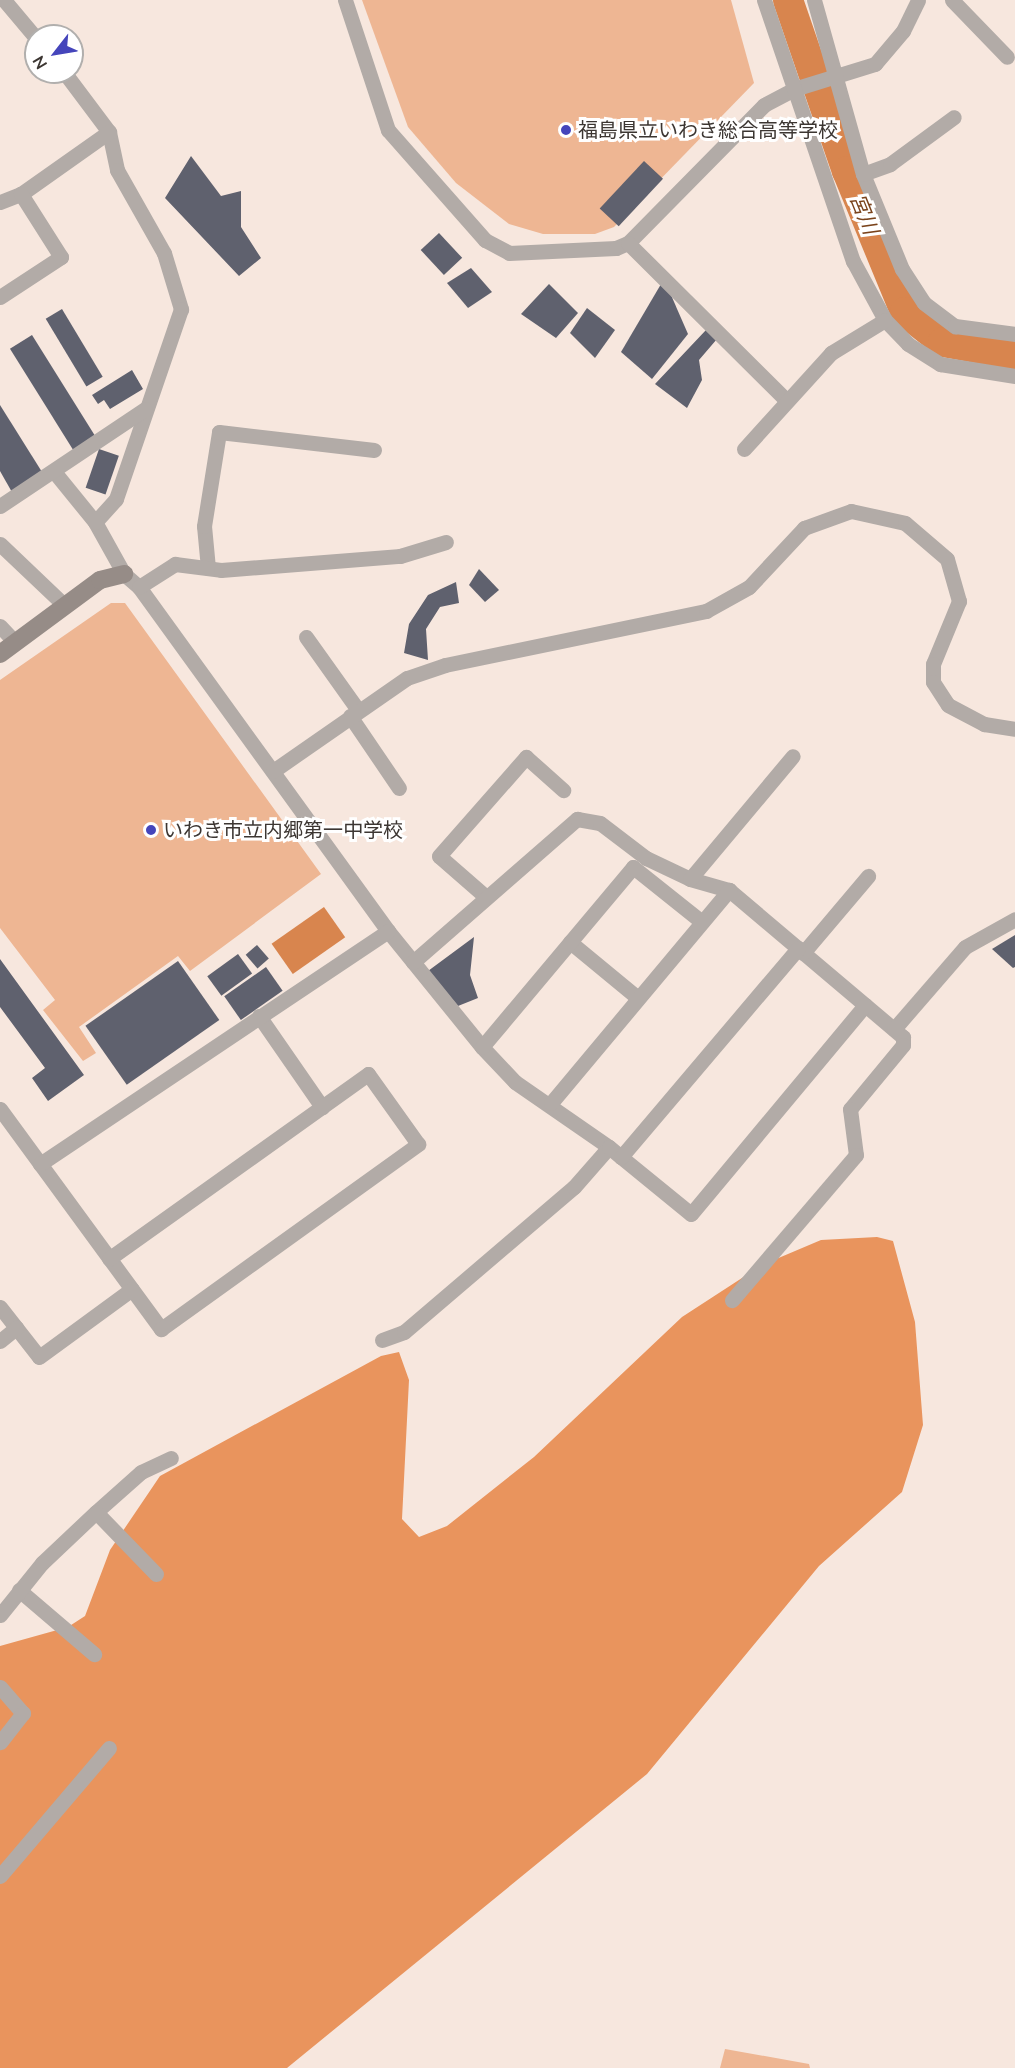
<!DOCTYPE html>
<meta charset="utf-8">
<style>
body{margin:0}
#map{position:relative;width:1015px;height:2068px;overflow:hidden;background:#f7e7de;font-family:"Nunito Sans","Noto Sans JP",sans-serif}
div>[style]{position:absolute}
.green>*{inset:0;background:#eeb693}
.forest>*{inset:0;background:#e9945d}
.water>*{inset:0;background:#d8854e;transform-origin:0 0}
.river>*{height:30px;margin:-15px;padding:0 15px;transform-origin:15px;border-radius:15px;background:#d8854e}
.building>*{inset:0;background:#5f616e;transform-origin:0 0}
.street>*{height:15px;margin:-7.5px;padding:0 7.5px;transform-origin:7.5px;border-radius:7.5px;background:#b2aba7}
.secondary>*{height:18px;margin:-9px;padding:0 9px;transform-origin:9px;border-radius:9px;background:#968c87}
.dots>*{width:16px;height:16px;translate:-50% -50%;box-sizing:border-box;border:3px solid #fff;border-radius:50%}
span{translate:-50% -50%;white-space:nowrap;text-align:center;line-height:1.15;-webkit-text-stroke:6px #fff;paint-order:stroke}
.poi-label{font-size:20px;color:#3c3632}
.left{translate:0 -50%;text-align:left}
.water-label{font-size:21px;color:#7a431b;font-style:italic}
.north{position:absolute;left:24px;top:24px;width:60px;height:60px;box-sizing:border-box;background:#fff;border:2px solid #b1afad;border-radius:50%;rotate:239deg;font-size:16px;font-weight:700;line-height:24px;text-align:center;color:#3c3632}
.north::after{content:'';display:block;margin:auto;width:21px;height:27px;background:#4545bb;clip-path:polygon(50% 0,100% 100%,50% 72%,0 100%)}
</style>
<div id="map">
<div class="green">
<div style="clip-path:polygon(362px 0,731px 0,754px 83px,614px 227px,595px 234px,543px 234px,509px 224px,456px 183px,408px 127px)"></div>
<div style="clip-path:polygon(111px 603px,125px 603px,321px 874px,190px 971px,178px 956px,79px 1027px,96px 1053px,83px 1061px,43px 1010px,55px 1000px,0 928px,0 680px)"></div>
<div style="clip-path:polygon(725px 2049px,809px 2064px,810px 2068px,720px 2068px)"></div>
</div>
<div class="forest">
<div style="clip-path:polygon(877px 1237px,893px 1241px,915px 1322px,923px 1425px,902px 1492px,819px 1566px,647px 1774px,287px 2068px,0 2068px,0 1646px,68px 1627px,85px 1616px,110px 1550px,160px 1476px,381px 1356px,399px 1352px,409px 1380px,402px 1519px,419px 1537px,447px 1526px,534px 1457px,682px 1317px,762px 1265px,821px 1240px)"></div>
</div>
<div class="water">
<div style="left:324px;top:907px;width:37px;height:64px;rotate:55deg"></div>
</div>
<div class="river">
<div style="left:788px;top:0;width:181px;rotate:71deg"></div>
<div style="left:847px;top:171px;width:152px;rotate:67.6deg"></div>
<div style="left:905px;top:312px;width:48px;rotate:38.3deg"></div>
<div style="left:943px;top:342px;width:73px;rotate:10.2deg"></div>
</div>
<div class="building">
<div style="clip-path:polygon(191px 156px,221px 196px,241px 191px,241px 227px,261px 258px,239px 276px,165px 198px)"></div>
<div style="left:644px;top:161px;width:26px;height:65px;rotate:43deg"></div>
<div style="left:439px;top:233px;width:34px;height:25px;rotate:47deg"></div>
<div style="clip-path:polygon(471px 268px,492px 292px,468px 308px,447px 283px)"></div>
<div style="clip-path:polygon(664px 279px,688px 334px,652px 379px,621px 352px)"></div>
<div style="clip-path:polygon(549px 284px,578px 313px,556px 338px,521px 314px)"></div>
<div style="clip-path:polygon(587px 308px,615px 330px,595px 358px,570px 333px)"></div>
<div style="left:62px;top:309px;width:79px;height:19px;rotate:59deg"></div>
<div style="clip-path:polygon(706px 330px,717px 339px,699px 360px,702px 380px,687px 408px,655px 384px)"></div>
<div style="left:32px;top:335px;width:120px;height:26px;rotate:58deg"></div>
<div style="clip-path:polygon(132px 370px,143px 389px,110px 409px,104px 400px,98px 404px,92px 395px)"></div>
<div style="clip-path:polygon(0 405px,42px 472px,13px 494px,0 471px)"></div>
<div style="left:99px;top:449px;width:21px;height:41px;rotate:19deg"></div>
<div style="clip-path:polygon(479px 569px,499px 590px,485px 602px,469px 585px)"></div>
<div style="clip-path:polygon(456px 582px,459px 603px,440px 607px,426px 629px,428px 660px,404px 653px,409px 624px,428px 595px)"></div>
<div style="clip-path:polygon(1015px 935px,1015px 967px,1013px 968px,992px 949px)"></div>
<div style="clip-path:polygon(474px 937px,470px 975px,478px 998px,458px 1006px,428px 971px)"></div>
<div style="left:257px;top:945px;width:18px;height:15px;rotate:49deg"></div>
<div style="left:238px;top:954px;width:24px;height:38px;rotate:54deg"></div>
<div style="clip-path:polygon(0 959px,84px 1075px,48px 1101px,32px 1078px,45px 1068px,0 1007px)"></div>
<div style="left:178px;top:961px;width:72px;height:113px;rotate:55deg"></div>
<div style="left:266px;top:967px;width:29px;height:51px;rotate:55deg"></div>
</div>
<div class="street">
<div style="left:4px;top:0;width:50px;rotate:49.9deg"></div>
<div style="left:345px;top:0;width:137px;rotate:71.7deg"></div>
<div style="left:388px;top:130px;width:147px;rotate:48.6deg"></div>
<div style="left:485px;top:240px;width:27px;rotate:28deg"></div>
<div style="left:509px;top:253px;width:107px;rotate:-2.7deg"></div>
<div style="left:616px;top:248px;width:13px;rotate:-23deg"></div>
<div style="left:628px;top:243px;width:194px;rotate:-45.4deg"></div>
<div style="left:764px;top:105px;width:34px;rotate:-28deg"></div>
<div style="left:794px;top:89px;width:85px;rotate:-17.2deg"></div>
<div style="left:875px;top:64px;width:43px;rotate:-49.7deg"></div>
<div style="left:903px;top:31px;width:34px;rotate:-64deg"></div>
<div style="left:764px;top:0;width:276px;rotate:71.2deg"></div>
<div style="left:853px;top:261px;width:67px;rotate:61.5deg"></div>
<div style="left:885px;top:320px;width:33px;rotate:46deg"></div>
<div style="left:908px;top:344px;width:38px;rotate:32deg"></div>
<div style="left:940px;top:364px;width:76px;rotate:9.1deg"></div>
<div style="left:814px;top:0;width:181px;rotate:74.3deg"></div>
<div style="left:863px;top:174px;width:103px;rotate:67.7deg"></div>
<div style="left:902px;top:269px;width:40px;rotate:57.1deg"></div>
<div style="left:924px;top:303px;width:39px;rotate:37deg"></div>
<div style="left:955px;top:326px;width:61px;rotate:7.6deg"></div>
<div style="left:952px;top:0;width:79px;rotate:46deg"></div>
<div style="left:64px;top:72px;width:75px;rotate:53.1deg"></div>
<div style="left:109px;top:132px;width:39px;rotate:78deg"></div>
<div style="left:117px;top:170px;width:95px;rotate:60.5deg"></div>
<div style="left:164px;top:253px;width:59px;rotate:73.1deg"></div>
<div style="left:181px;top:309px;width:201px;rotate:108.9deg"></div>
<div style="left:116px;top:499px;width:31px;rotate:132deg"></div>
<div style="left:95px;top:522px;width:60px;rotate:60.9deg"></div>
<div style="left:124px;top:574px;width:20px;rotate:41deg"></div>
<div style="left:139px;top:587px;width:425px;rotate:54.1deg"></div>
<div style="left:388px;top:931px;width:149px;rotate:51deg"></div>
<div style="left:482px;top:1047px;width:48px;rotate:46.7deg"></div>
<div style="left:515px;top:1082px;width:114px;rotate:34.7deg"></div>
<div style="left:863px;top:174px;width:29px;rotate:-20deg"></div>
<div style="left:890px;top:164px;width:79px;rotate:-36.3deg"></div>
<div style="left:0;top:202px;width:22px;rotate:-21deg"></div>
<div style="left:21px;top:194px;width:108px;rotate:-35.2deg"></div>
<div style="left:628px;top:243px;width:224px;rotate:44.8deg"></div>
<div style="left:0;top:297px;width:73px;rotate:-33.3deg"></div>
<div style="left:61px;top:257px;width:75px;rotate:-122.4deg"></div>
<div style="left:744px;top:449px;width:130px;rotate:-47.8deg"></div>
<div style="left:831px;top:353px;width:63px;rotate:-31.4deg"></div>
<div style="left:56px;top:474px;width:62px;rotate:50.9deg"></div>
<div style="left:0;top:506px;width:174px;rotate:-33.8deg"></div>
<div style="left:0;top:544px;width:88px;rotate:43.6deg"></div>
<div style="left:208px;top:568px;width:42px;rotate:-95.4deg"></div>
<div style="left:204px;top:526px;width:95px;rotate:-80.9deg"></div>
<div style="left:219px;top:432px;width:156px;rotate:6.6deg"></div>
<div style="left:139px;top:587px;width:43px;rotate:-32.6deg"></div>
<div style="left:175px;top:564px;width:46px;rotate:7.4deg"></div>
<div style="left:221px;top:570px;width:180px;rotate:-4.5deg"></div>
<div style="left:400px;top:556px;width:48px;rotate:-16.9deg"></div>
<div style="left:0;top:626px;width:22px;rotate:47deg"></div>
<div style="left:306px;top:637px;width:90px;rotate:54.5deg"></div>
<div style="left:350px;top:716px;width:87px;rotate:55.8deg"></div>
<div style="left:273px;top:771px;width:163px;rotate:-34.8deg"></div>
<div style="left:407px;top:678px;width:40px;rotate:-18.9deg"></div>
<div style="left:445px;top:665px;width:267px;rotate:-11.7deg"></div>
<div style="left:706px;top:611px;width:49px;rotate:-29.2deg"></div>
<div style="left:749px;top:587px;width:81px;rotate:-47deg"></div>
<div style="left:804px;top:528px;width:50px;rotate:-19.9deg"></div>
<div style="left:851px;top:511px;width:55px;rotate:12.5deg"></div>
<div style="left:905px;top:523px;width:55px;rotate:40.6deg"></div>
<div style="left:947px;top:559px;width:44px;rotate:74.1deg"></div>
<div style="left:959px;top:601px;width:68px;rotate:112.4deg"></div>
<div style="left:933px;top:664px;width:18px;rotate:90deg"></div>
<div style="left:933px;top:682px;width:27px;rotate:57deg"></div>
<div style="left:948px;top:705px;width:41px;rotate:27.8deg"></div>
<div style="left:984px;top:724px;width:31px;rotate:9deg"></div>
<div style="left:690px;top:879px;width:41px;rotate:15.8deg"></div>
<div style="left:729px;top:890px;width:228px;rotate:40.2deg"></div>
<div style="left:903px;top:1037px;width:8px;rotate:90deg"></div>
<div style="left:903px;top:1045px;width:83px;rotate:129.6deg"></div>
<div style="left:850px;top:1109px;width:46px;rotate:82.6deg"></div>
<div style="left:856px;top:1155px;width:191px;rotate:130.5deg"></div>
<div style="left:486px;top:897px;width:62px;rotate:-138.9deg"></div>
<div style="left:439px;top:856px;width:132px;rotate:-48.7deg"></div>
<div style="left:526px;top:757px;width:50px;rotate:41.7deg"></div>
<div style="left:570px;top:942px;width:88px;rotate:39.5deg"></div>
<div style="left:803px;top:953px;width:101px;rotate:-49.8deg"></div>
<div style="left:413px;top:962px;width:218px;rotate:-41.1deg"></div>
<div style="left:577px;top:819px;width:23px;rotate:10deg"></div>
<div style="left:600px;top:823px;width:58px;rotate:37.3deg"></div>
<div style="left:646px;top:858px;width:49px;rotate:25.5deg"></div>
<div style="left:690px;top:879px;width:160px;rotate:-50.1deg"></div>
<div style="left:259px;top:1016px;width:111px;rotate:55.3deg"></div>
<div style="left:894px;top:1029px;width:108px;rotate:-49.1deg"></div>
<div style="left:965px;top:947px;width:57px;rotate:-29.2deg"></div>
<div style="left:482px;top:1047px;width:235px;rotate:-50deg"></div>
<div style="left:633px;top:867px;width:88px;rotate:38.6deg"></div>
<div style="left:551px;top:1103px;width:278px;rotate:-50.1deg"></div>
<div style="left:0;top:1109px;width:273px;rotate:53.8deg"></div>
<div style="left:161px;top:1329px;width:317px;rotate:-35.7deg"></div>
<div style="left:418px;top:1144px;width:86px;rotate:-125.5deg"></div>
<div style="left:368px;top:1074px;width:318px;rotate:144.5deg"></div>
<div style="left:621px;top:1157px;width:90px;rotate:39.2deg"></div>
<div style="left:691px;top:1214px;width:272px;rotate:-50.2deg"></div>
<div style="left:40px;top:1164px;width:419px;rotate:-33.8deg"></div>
<div style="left:0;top:1307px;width:63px;rotate:52deg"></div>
<div style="left:39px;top:1357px;width:115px;rotate:-36.2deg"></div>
<div style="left:382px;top:1340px;width:23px;rotate:-20deg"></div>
<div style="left:404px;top:1332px;width:223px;rotate:-40.5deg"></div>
<div style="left:574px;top:1187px;width:53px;rotate:-48.8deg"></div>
<div style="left:609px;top:1147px;width:16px;rotate:40deg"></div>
<div style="left:621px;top:1157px;width:274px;rotate:-49.7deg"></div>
<div style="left:0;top:1341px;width:21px;rotate:-39deg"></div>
<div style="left:156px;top:1574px;width:86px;rotate:-134.1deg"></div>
<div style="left:96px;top:1512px;width:60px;rotate:-41.6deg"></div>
<div style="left:141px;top:1472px;width:33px;rotate:-25deg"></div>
<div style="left:19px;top:1590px;width:99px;rotate:40.5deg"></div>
<div style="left:0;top:1615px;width:67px;rotate:-51.1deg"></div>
<div style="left:42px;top:1563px;width:74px;rotate:-43.4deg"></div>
<div style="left:0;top:1687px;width:35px;rotate:49deg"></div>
<div style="left:23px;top:1713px;width:37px;rotate:128deg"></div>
<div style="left:0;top:1876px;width:168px;rotate:-49.6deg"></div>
</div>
<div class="secondary">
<div style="left:0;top:654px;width:124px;rotate:-36.5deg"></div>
<div style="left:100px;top:580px;width:25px;rotate:-14deg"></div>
</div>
<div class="dots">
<div style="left:566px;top:130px;background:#4545bb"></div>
<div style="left:151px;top:830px;background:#4545bb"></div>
</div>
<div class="poi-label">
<span class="left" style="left:578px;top:130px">福島県立いわき総合高等学校</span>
<span class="left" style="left:163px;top:830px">いわき市立内郷第一中学校</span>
</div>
<div class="water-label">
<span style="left:864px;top:214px;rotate:68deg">宮川</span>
</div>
<div class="north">N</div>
</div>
